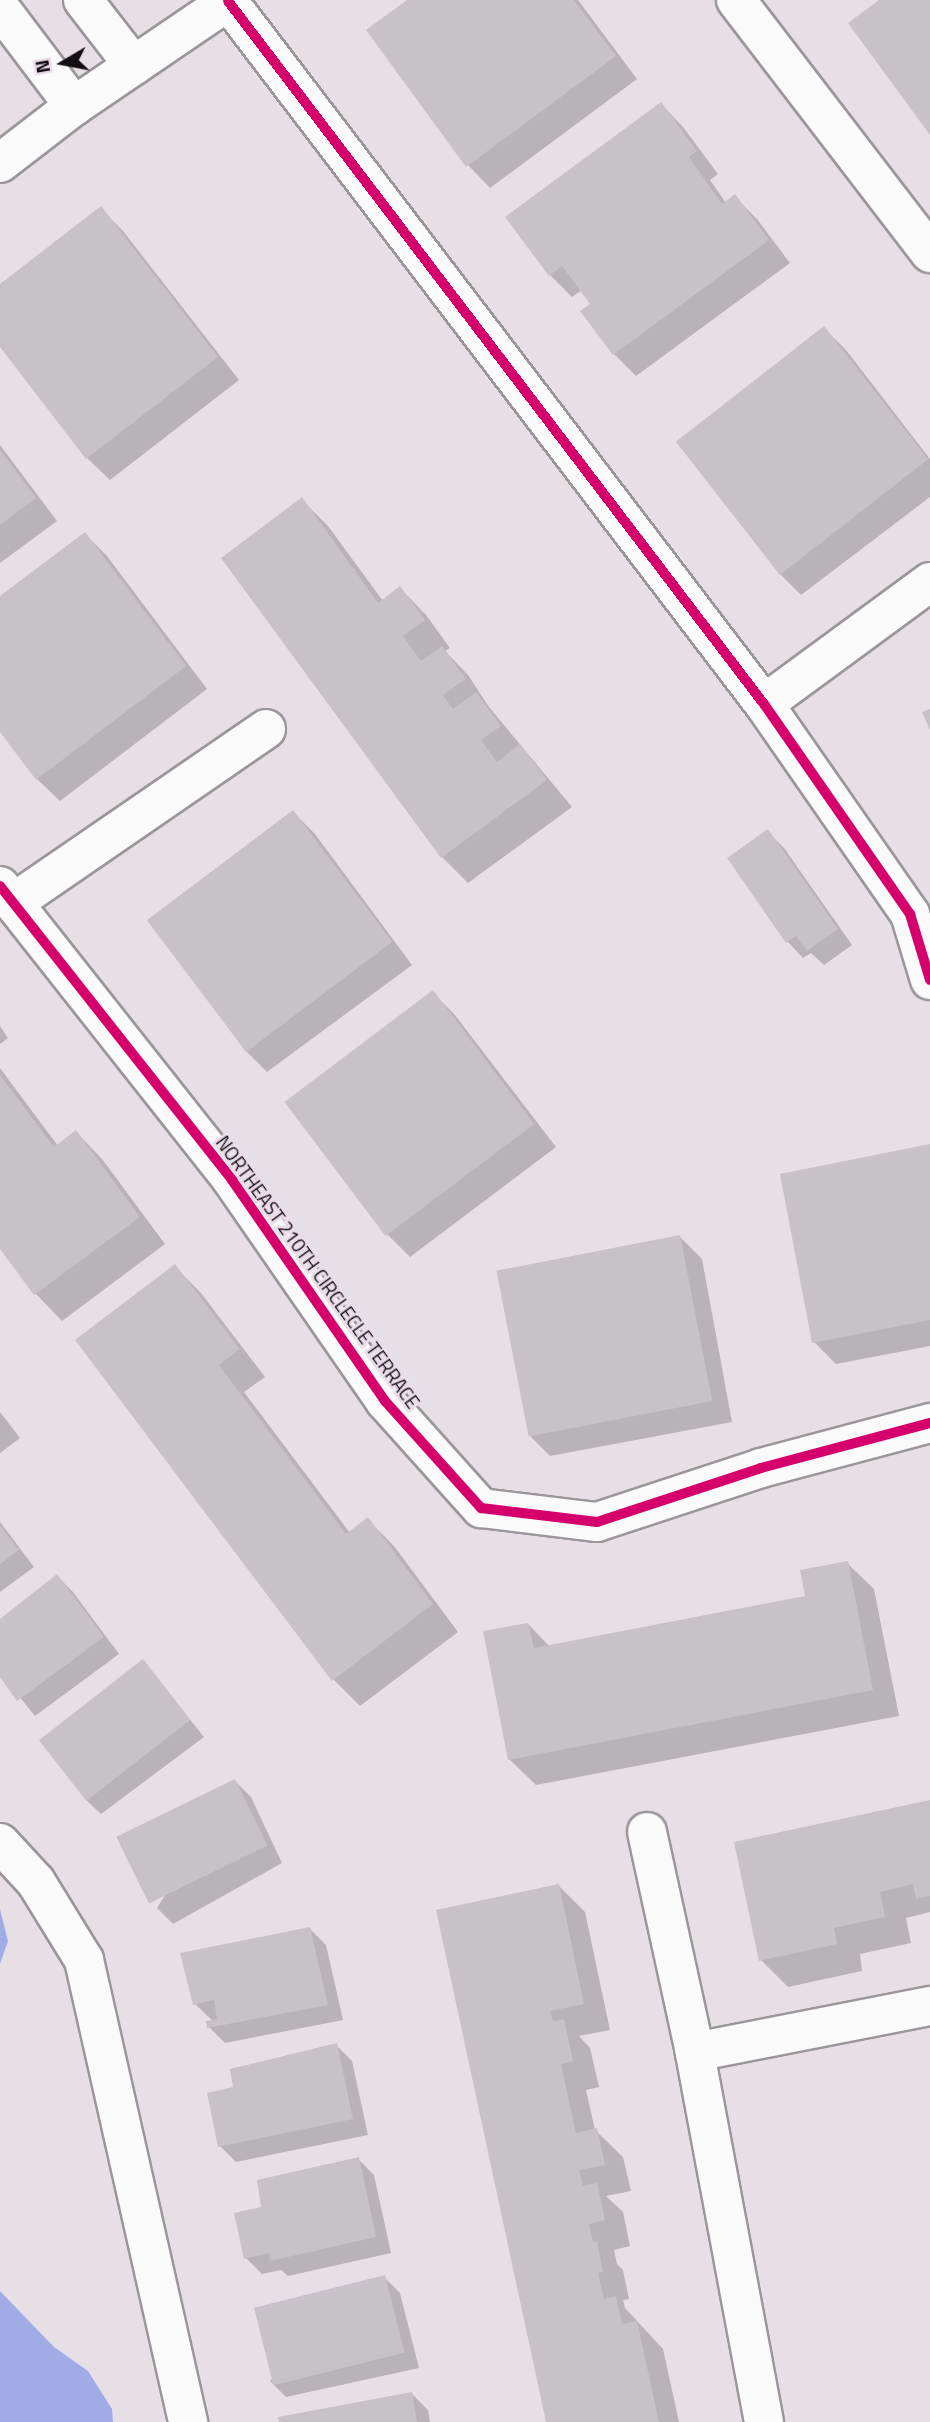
<!DOCTYPE html>
<style>
body{margin:0}
#map{position:relative;width:930px;height:2422px;overflow:hidden;background:#e6e0e6;font-family:"Titillium Web",sans-serif}
div>[style]{position:absolute}
.water>*{inset:0;background:#a1ace6}
.shadow>*{inset:0;background:#0003}
.building>*{inset:0;background:#c6c2c8;transform-origin:0 0}
.roads{filter:drop-shadow(2px 0 #9a969a) drop-shadow(-2px 0 #9a969a) drop-shadow(0 2px #9a969a) drop-shadow(0 -2px #9a969a)}
.street>*{height:38px;margin:-19px;padding:0 19px;transform-origin:19px;border-radius:19px;background:#fbfafb}
.cycleway>*{height:10px;margin:-5px;padding:0 5px;transform-origin:5px;border-radius:5px;background:#d6006c}
span{translate:-50% -50%;white-space:nowrap;text-align:center;line-height:1.15;-webkit-text-stroke:6px #eadce9;paint-order:stroke}
.street-label{font-size:19px;color:#120e12}
.north{position:absolute;left:28px;top:28px;width:70px;height:70px;-webkit-text-stroke:5px #eadce9;paint-order:stroke;rotate:260deg;font-size:19px;font-weight:700;line-height:28px;text-align:center;color:#120e12}
.north::after{content:'';display:block;margin:auto;width:24px;height:32px;background:#120e12;clip-path:polygon(50% 0,100% 100%,50% 72%,0 100%)}
</style>
<div id="map">
<div class="water">
<div style="clip-path:polygon(0 1909px,8px 1941px,0 1964px)"></div>
<div style="clip-path:polygon(0 2291px,54px 2347px,88px 2371px,112px 2409px,113px 2422px,0 2422px)"></div>
</div>
<div class="shadow">
<div style="clip-path:polygon(409px 0,578px 0,637px 79px,490px 188px,468px 165px)"></div>
<div style="clip-path:polygon(661px 104px,683px 127px,718px 174px,710px 180px,726px 203px,735px 197px,757px 219px,790px 263px,636px 376px,614px 354px,593px 305px,582px 290px,572px 297px,550px 275px)"></div>
<div style="clip-path:polygon(101px 209px,123px 231px,239px 380px,110px 480px,87px 458px,0 345px,0 287px)"></div>
<div style="clip-path:polygon(824px 328px,846px 350px,930px 459px,930px 497px,801px 595px,779px 573px)"></div>
<div style="clip-path:polygon(0 445px,57px 521px,0 563px)"></div>
<div style="clip-path:polygon(302px 500px,328px 526px,383px 601px,400px 588px,426px 615px,450px 648px,445px 651px,468px 675px,489px 707px,572px 807px,468px 883px,442px 857px)"></div>
<div style="clip-path:polygon(85px 534px,107px 556px,207px 689px,60px 801px,37px 779px,0 729px,0 599px)"></div>
<div style="clip-path:polygon(293px 812px,315px 834px,412px 965px,267px 1072px,245px 1050px,149px 920px)"></div>
<div style="clip-path:polygon(768px 832px,784px 848px,852px 945px,824px 965px,811px 953px,803px 958px,788px 942px,729px 859px)"></div>
<div style="clip-path:polygon(433px 993px,455px 1015px,556px 1147px,410px 1257px,388px 1235px,288px 1103px)"></div>
<div style="clip-path:polygon(0 1026px,8px 1038px,0 1044px)"></div>
<div style="clip-path:polygon(0 1068px,58px 1146px,76px 1132px,102px 1159px,165px 1244px,62px 1321px,36px 1294px,0 1246px)"></div>
<div style="clip-path:polygon(930px 1146px,930px 1346px,836px 1364px,814px 1342px)"></div>
<div style="clip-path:polygon(680px 1237px,702px 1259px,732px 1422px,550px 1456px,528px 1434px)"></div>
<div style="clip-path:polygon(175px 1267px,201px 1293px,265px 1377px,244px 1392px,350px 1533px,368px 1520px,394px 1546px,458px 1632px,360px 1706px,334px 1680px)"></div>
<div style="clip-path:polygon(0 1412px,20px 1438px,0 1453px)"></div>
<div style="clip-path:polygon(0 1522px,34px 1567px,0 1592px)"></div>
<div style="clip-path:polygon(847px 1563px,874px 1589px,899px 1716px,536px 1785px,509px 1759px,528px 1624px,550px 1647px,807px 1597px)"></div>
<div style="clip-path:polygon(57px 1576px,73px 1592px,119px 1654px,35px 1716px,0 1673px,0 1621px)"></div>
<div style="clip-path:polygon(143px 1661px,204px 1737px,101px 1814px,85px 1799px)"></div>
<div style="clip-path:polygon(235px 1781px,251px 1797px,282px 1863px,173px 1924px,157px 1908px)"></div>
<div style="clip-path:polygon(930px 1802px,930px 1912px,906px 1918px,911px 1943px,860px 1954px,862px 1971px,788px 1987px,761px 1960px)"></div>
<div style="clip-path:polygon(558px 1885px,585px 1912px,610px 2030px,579px 2036px,590px 2048px,599px 2087px,586px 2090px,595px 2130px,623px 2157px,631px 2191px,606px 2196px,623px 2212px,630px 2246px,614px 2250px,617px 2264px,623px 2270px,629px 2299px,623px 2300px,625px 2308px,663px 2349px,679px 2422px,547px 2422px,438px 1911px)"></div>
<div style="clip-path:polygon(310px 1929px,326px 1945px,343px 2020px,225px 2043px,209px 2027px,213px 2021px,195px 2004px)"></div>
<div style="clip-path:polygon(336px 2045px,352px 2061px,368px 2135px,236px 2162px,220px 2146px,235px 2088px)"></div>
<div style="clip-path:polygon(358px 2159px,374px 2175px,391px 2253px,288px 2276px,281px 2270px,262px 2274px,246px 2258px,263px 2208px)"></div>
<div style="clip-path:polygon(384px 2277px,400px 2293px,419px 2368px,286px 2397px,270px 2381px)"></div>
<div style="clip-path:polygon(412px 2394px,428px 2410px,430px 2422px,281px 2422px)"></div>
</div>
<div class="building">
<div style="clip-path:polygon(407px 0,574px 0,616px 56px,466px 167px,366px 30px)"></div>
<div style="clip-path:polygon(879px 0,930px 0,930px 135px,848px 23px)"></div>
<div style="clip-path:polygon(661px 102px,697px 151px,689px 157px,722px 204px,735px 194px,769px 240px,613px 355px,580px 311px,590px 304px,562px 266px,549px 276px,505px 217px)"></div>
<div style="clip-path:polygon(101px 206px,218px 357px,86px 459px,0 347px,0 284px)"></div>
<div style="left:824px;top:326px;width:169px;height:188px;rotate:52deg"></div>
<div style="clip-path:polygon(0 450px,36px 498px,0 525px)"></div>
<div style="clip-path:polygon(302px 497px,378px 603px,400px 586px,425px 620px,403px 636px,421px 661px,442px 646px,466px 679px,443px 695px,453px 709px,476px 692px,501px 726px,481px 740px,497px 762px,520px 744px,547px 780px,441px 858px,221px 558px)"></div>
<div style="clip-path:polygon(85px 532px,186px 666px,36px 780px,0 732px,0 596px)"></div>
<div style="clip-path:polygon(930px 709px,930px 730px,922px 712px)"></div>
<div style="left:293px;top:810px;width:165px;height:183px;rotate:53deg"></div>
<div style="clip-path:polygon(768px 829px,838px 929px,807px 951px,796px 936px,786px 943px,727px 858px)"></div>
<div style="left:433px;top:990px;width:168px;height:186px;rotate:53deg"></div>
<div style="clip-path:polygon(0 1075px,54px 1147px,76px 1130px,140px 1217px,34px 1295px,0 1249px)"></div>
<div style="clip-path:polygon(930px 1144px,930px 1320px,812px 1343px,780px 1174px)"></div>
<div style="left:680px;top:1235px;width:169px;height:187px;rotate:79deg"></div>
<div style="clip-path:polygon(175px 1264px,240px 1349px,219px 1365px,346px 1534px,368px 1517px,433px 1604px,332px 1681px,75px 1340px)"></div>
<div style="clip-path:polygon(0 1525px,19px 1550px,0 1564px)"></div>
<div style="clip-path:polygon(848px 1561px,873px 1690px,508px 1760px,483px 1631px,528px 1623px,534px 1648px,805px 1596px,800px 1570px)"></div>
<div style="clip-path:polygon(57px 1574px,104px 1637px,17px 1701px,0 1677px,0 1619px)"></div>
<div style="left:143px;top:1659px;width:77px;height:132px;rotate:52deg"></div>
<div style="left:235px;top:1779px;width:74px;height:132px;rotate:64deg"></div>
<div style="clip-path:polygon(930px 1800px,930px 1896px,916px 1899px,913px 1884px,880px 1892px,885px 1917px,834px 1928px,837px 1944px,759px 1961px,734px 1842px)"></div>
<div style="clip-path:polygon(559px 1884px,584px 2004px,550px 2011px,553px 2021px,564px 2019px,573px 2061px,561px 2064px,576px 2133px,597px 2128px,605px 2165px,579px 2170px,583px 2186px,597px 2183px,605px 2220px,589px 2224px,593px 2242px,597px 2241px,603px 2272px,598px 2273px,604px 2299px,616px 2296px,622px 2324px,637px 2321px,659px 2422px,546px 2422px,436px 1910px)"></div>
<div style="clip-path:polygon(310px 1927px,328px 2005px,207px 2028px,206px 2021px,217px 2019px,214px 2000px,193px 2005px,180px 1953px)"></div>
<div style="clip-path:polygon(337px 2043px,353px 2119px,218px 2147px,207px 2093px,233px 2087px,230px 2069px)"></div>
<div style="clip-path:polygon(359px 2157px,376px 2237px,270px 2261px,269px 2253px,244px 2259px,234px 2213px,261px 2207px,257px 2180px)"></div>
<div style="left:385px;top:2275px;width:80px;height:135px;rotate:76deg"></div>
<div style="clip-path:polygon(412px 2392px,417px 2422px,279px 2422px,278px 2417px)"></div>
</div>
<div class="roads">
<div class="street">
<div style="left:83px;top:0;width:83px;rotate:52.3deg"></div>
<div style="left:736px;top:0;width:319px;rotate:52.5deg"></div>
<div style="left:228px;top:1px;width:884px;rotate:52.68deg"></div>
<div style="left:764px;top:704px;width:256px;rotate:55.2deg"></div>
<div style="left:910px;top:914px;width:69px;rotate:73.1deg"></div>
<div style="left:0;top:8px;width:123px;rotate:52.9deg"></div>
<div style="left:0;top:163px;width:93px;rotate:-37.6deg"></div>
<div style="left:74px;top:106px;width:189px;rotate:-34.2deg"></div>
<div style="left:764px;top:704px;width:206px;rotate:-36.3deg"></div>
<div style="left:0;top:886px;width:375px;rotate:51.7deg"></div>
<div style="left:232px;top:1180px;width:269px;rotate:55.3deg"></div>
<div style="left:385px;top:1401px;width:144px;rotate:48.1deg"></div>
<div style="left:481px;top:1508px;width:117px;rotate:6.9deg"></div>
<div style="left:597px;top:1522px;width:173px;rotate:-18.2deg"></div>
<div style="left:761px;top:1468px;width:175px;rotate:-14.9deg"></div>
<div style="left:13px;top:903px;width:307px;rotate:-34.5deg"></div>
<div style="left:647px;top:1832px;width:225px;rotate:77.7deg"></div>
<div style="left:0;top:1843px;width:53px;rotate:47.3deg"></div>
<div style="left:36px;top:1882px;width:92px;rotate:58.4deg"></div>
<div style="left:84px;top:1960px;width:474px;rotate:77.3deg"></div>
<div style="left:764px;top:2422px;width:376px;rotate:-100.6deg"></div>
<div style="left:695px;top:2052px;width:239px;rotate:-11.1deg"></div>
</div>
</div>
<div class="cycleway">
<div style="left:228px;top:1px;width:884px;rotate:52.68deg"></div>
<div style="left:764px;top:704px;width:256px;rotate:55.2deg"></div>
<div style="left:910px;top:914px;width:69px;rotate:73.1deg"></div>
<div style="left:0;top:886px;width:375px;rotate:51.7deg"></div>
<div style="left:232px;top:1180px;width:269px;rotate:55.3deg"></div>
<div style="left:385px;top:1401px;width:144px;rotate:48.1deg"></div>
<div style="left:481px;top:1508px;width:117px;rotate:6.9deg"></div>
<div style="left:597px;top:1522px;width:173px;rotate:-18.2deg"></div>
<div style="left:761px;top:1468px;width:175px;rotate:-14.9deg"></div>
</div>
<div class="street-label">
<span style="left:318px;top:1272px;rotate:54deg">NORTHEAST 210TH CIRCLECLE TERRACE</span>
</div>
<div class="north">N</div>
</div>
